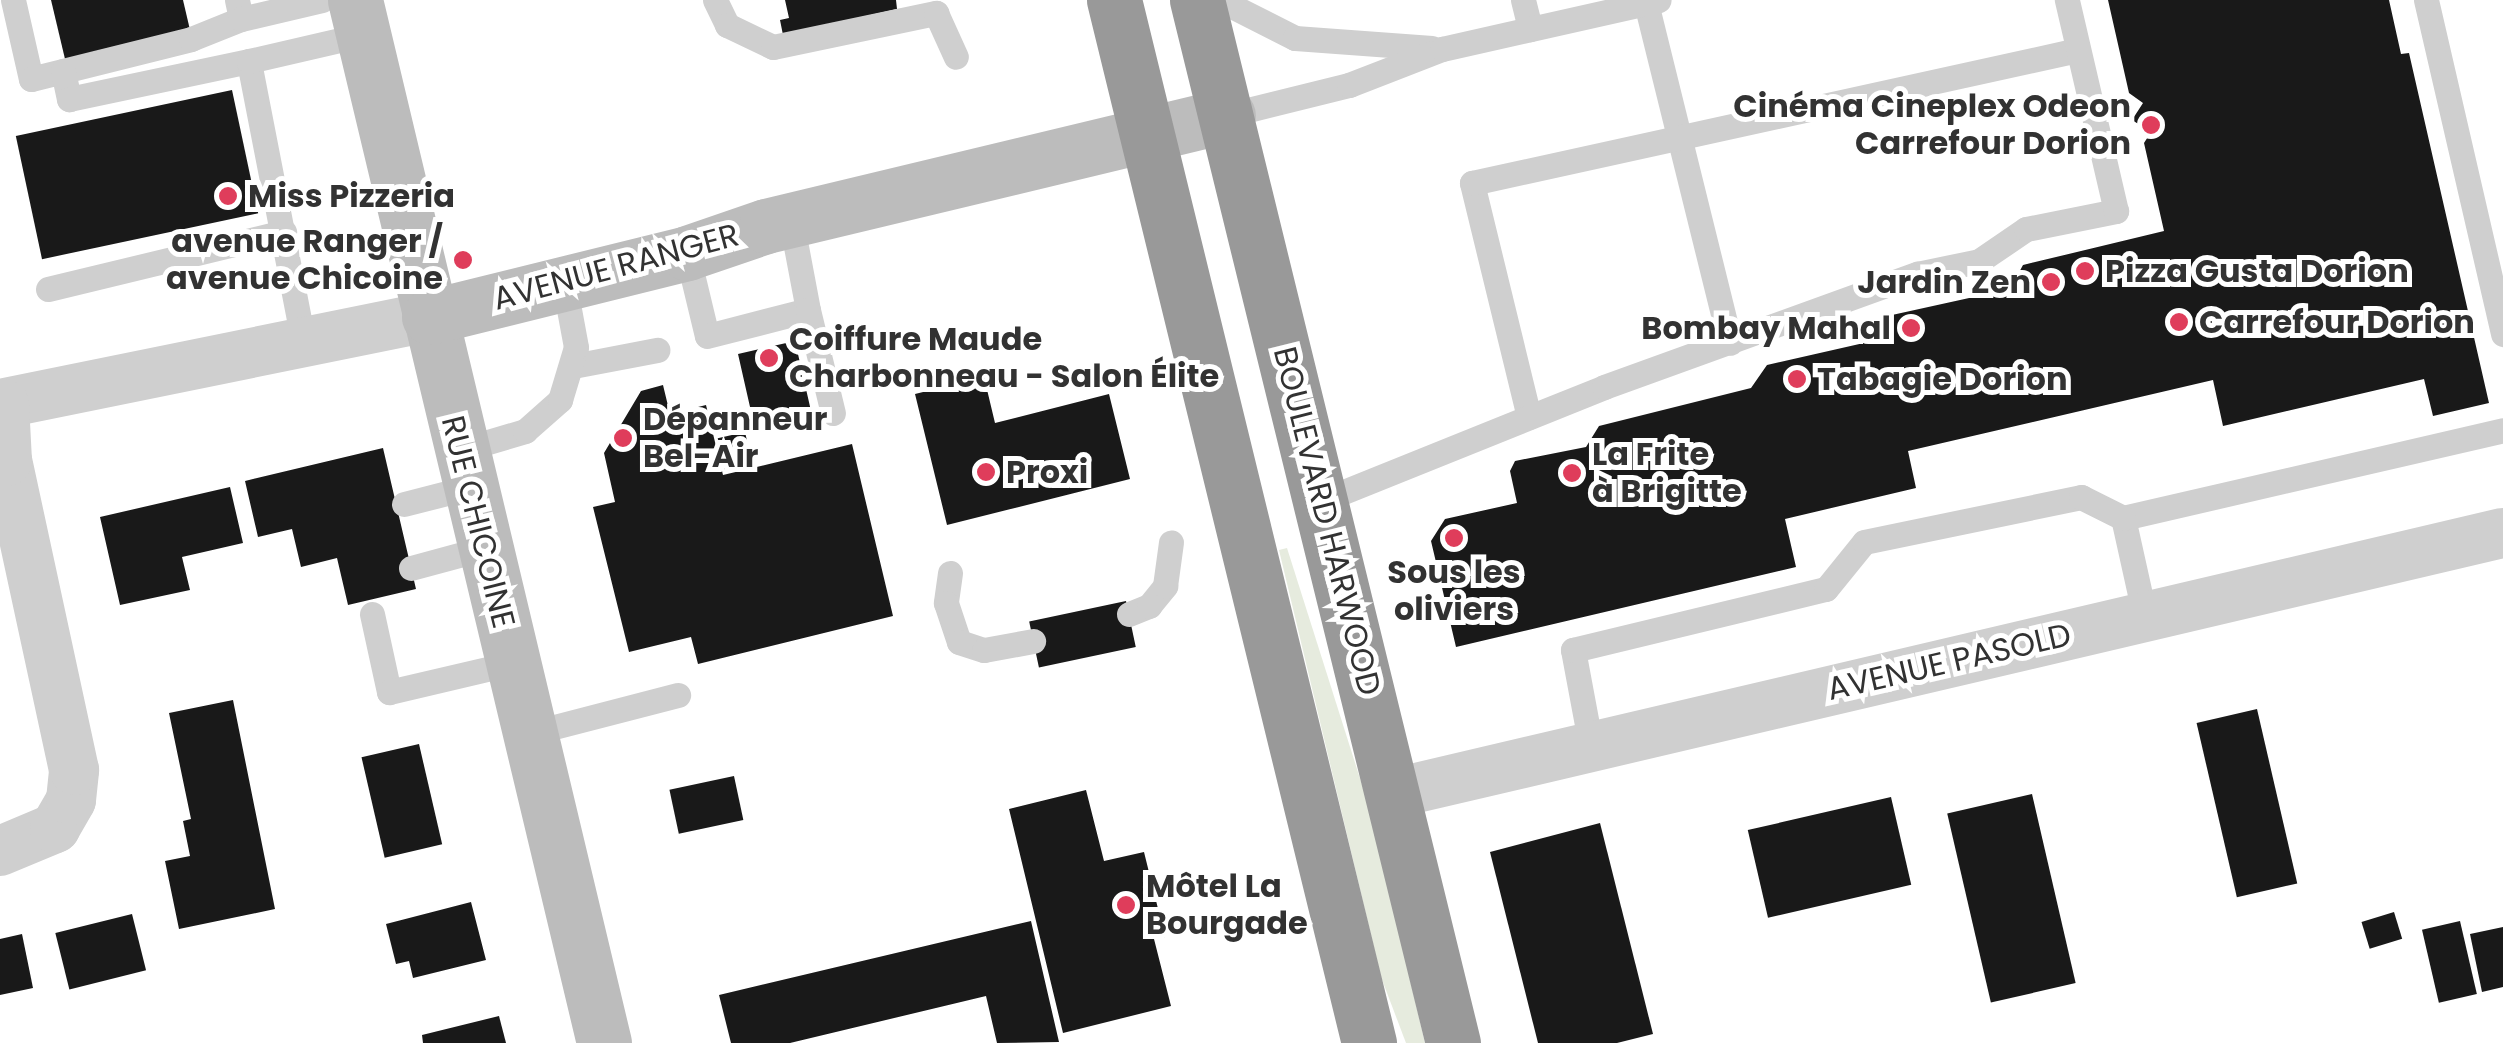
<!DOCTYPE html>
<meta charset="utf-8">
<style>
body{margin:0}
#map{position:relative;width:2503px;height:1043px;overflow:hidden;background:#fff;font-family:Poppins,sans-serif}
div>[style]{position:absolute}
.green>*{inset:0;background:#e6ebde}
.building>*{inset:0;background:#191919;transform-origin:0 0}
.lane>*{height:25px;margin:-12.5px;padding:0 12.5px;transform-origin:12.5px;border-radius:12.5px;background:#cfcfcf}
.street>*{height:50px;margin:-25px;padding:0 25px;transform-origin:25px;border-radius:25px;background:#cfcfcf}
.secondary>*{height:55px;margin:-27.5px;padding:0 27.5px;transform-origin:27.5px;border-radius:27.5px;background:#bcbcbc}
.highway>*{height:55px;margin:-27.5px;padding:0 27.5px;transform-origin:27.5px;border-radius:27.5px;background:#999}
.dots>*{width:28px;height:28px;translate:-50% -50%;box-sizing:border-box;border:5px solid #fff;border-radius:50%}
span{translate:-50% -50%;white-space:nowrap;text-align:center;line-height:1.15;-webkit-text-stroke:10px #fff;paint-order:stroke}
.poi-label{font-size:32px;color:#323232;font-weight:700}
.right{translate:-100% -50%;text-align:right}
.left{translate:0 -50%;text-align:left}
.street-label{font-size:32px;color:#323232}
</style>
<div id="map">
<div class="green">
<div style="clip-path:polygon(1287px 548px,1370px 810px,1425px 1043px,1406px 1043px,1381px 977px,1279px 550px)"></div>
</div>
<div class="building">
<div style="clip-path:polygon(51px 0,183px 0,190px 30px,65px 59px)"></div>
<div style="clip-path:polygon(785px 0,896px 0,897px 9px,783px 35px,780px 20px,789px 18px)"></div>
<div style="clip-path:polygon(2108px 0,2389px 0,2401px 54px,2409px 53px,2489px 403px,2433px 416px,2424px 379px,2223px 426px,2213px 380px,1908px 451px,1916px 488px,1785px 519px,1796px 567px,1456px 647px,1431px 541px,1445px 519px,1517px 503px,1510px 471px,1515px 461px,1586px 447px,1599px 426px,1751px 388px,1767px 365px,1877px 340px,1892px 315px,2010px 289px,2023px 265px,2164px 231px,2144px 143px,2151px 132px,2132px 120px,2143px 103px,2129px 93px)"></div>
<div style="left:232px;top:90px;width:126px;height:221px;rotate:78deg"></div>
<div style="clip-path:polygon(795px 341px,814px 424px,791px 430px,788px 420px,755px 429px,738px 354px)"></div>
<div style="clip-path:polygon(984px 377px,995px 423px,1109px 394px,1130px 479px,947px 525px,915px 394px)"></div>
<div style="clip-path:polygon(663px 385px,670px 414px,706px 405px,723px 475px,852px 444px,893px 616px,698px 664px,691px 637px,629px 652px,593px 507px,615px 502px,604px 453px,641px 391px)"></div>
<div style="left:745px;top:432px;width:32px;height:28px;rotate:77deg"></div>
<div style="clip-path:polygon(383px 448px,416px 589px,348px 605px,337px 558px,301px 567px,292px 529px,258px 537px,245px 481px)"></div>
<div style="clip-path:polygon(230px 487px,243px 543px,182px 557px,190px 590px,120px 605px,100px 517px)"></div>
<div style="left:1126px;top:601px;width:47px;height:99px;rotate:78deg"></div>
<div style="clip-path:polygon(233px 700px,275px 909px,179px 929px,165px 861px,190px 856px,183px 821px,191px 819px,169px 713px)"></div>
<div style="left:2257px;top:709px;width:179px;height:62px;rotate:77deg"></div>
<div style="left:419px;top:744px;width:103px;height:59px;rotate:77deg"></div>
<div style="left:734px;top:776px;width:45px;height:66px;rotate:78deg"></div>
<div style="clip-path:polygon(1086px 790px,1104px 861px,1144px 852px,1165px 937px,1154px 939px,1171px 1006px,1063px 1033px,1009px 809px)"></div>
<div style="left:2032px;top:794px;width:194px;height:87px;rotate:77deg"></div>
<div style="left:1891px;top:797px;width:90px;height:147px;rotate:77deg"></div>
<div style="clip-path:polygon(1600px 823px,1653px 1034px,1617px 1043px,1538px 1043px,1490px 852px)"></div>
<div style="clip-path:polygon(471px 902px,486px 960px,413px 978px,409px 961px,396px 964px,386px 924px)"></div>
<div style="left:2394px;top:912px;width:28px;height:34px;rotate:73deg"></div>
<div style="left:132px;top:914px;width:58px;height:79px;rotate:76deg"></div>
<div style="clip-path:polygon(1031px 921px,1059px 1042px,997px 1043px,986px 996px,790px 1043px,731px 1043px,719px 995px)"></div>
<div style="left:2460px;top:921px;width:75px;height:39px;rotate:77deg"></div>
<div style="clip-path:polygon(2503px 927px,2503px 987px,2482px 992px,2470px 934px)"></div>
<div style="clip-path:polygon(22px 934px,33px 988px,0 995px,0 939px)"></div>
<div style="clip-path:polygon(499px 1016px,506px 1043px,423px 1043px,422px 1035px)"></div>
</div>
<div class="lane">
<div style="left:13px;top:0;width:81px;rotate:77.2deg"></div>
<div style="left:31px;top:79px;width:165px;rotate:-14deg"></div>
<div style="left:191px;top:39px;width:54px;rotate:-21.8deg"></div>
<div style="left:237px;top:0;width:19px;rotate:78deg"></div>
<div style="left:241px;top:19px;width:83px;rotate:-13.2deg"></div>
<div style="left:715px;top:0;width:28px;rotate:64deg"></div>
<div style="left:727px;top:25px;width:51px;rotate:25.6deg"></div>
<div style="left:773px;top:47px;width:167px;rotate:-11.8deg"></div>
<div style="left:936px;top:13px;width:48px;rotate:65.6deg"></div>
<div style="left:1220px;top:0;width:84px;rotate:26.9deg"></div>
<div style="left:1295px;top:38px;width:137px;rotate:4.2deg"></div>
<div style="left:1523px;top:0;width:30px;rotate:76deg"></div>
<div style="left:2426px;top:0;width:343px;rotate:77deg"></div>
<div style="left:1646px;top:3px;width:350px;rotate:76.1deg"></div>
<div style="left:63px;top:71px;width:29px;rotate:78deg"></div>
<div style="left:69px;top:99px;width:184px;rotate:-11.9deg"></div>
<div style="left:1228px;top:115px;width:125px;rotate:-13.9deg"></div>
<div style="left:1349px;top:85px;width:100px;rotate:-21.2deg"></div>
<div style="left:1442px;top:49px;width:222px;rotate:-12.7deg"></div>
<div style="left:687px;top:253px;width:85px;rotate:76.5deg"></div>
<div style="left:707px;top:336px;width:104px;rotate:-14.4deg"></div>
<div style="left:808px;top:310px;width:92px;rotate:-100.7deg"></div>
<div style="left:48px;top:289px;width:243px;rotate:-13.6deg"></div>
<div style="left:808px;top:310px;width:106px;rotate:76.4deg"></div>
<div style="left:304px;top:345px;width:289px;rotate:-101deg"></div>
<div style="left:249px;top:61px;width:116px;rotate:-13deg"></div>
<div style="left:573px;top:366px;width:86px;rotate:-10.8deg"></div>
<div style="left:1529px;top:417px;width:241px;rotate:-103.7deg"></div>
<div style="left:1472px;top:183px;width:620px;rotate:-12.38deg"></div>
<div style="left:461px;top:450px;width:67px;rotate:-16.5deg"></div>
<div style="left:525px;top:431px;width:47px;rotate:-41.5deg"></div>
<div style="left:560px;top:400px;width:55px;rotate:-73.2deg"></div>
<div style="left:576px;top:347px;width:66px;rotate:-100.5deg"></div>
<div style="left:1321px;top:501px;width:305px;rotate:-21.9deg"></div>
<div style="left:1604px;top:387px;width:333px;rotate:-19.9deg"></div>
<div style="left:1917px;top:274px;width:63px;rotate:-11.8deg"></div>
<div style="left:1979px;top:261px;width:57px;rotate:-34.2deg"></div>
<div style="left:2026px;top:229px;width:92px;rotate:-11.3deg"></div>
<div style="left:2116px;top:211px;width:217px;rotate:-103.1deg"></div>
<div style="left:404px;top:504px;width:68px;rotate:-14.4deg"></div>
<div style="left:411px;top:568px;width:77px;rotate:-15.1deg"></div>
<div style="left:950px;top:573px;width:30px;rotate:98deg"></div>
<div style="left:946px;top:603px;width:41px;rotate:71.6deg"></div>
<div style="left:959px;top:642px;width:26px;rotate:18deg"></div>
<div style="left:984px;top:650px;width:50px;rotate:-10.4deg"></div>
<div style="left:372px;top:614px;width:80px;rotate:77.7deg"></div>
<div style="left:389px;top:692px;width:127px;rotate:-13.2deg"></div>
<div style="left:1129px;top:614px;width:22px;rotate:-22deg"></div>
<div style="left:1149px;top:606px;width:26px;rotate:-51deg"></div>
<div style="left:1165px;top:586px;width:44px;rotate:-82.2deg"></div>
<div style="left:2145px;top:617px;width:101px;rotate:-102.5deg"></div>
<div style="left:2123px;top:518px;width:390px;rotate:-13deg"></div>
<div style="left:531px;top:733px;width:152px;rotate:-14.5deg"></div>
<div style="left:1591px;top:746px;width:98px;rotate:-100.6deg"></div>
<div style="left:1573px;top:650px;width:260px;rotate:-13.6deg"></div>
<div style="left:1826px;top:589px;width:60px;rotate:-51deg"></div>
<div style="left:1864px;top:542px;width:222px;rotate:-11.7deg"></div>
<div style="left:2081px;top:497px;width:47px;rotate:26.6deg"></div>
</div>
<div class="street">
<div style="left:0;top:404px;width:438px;rotate:-11.5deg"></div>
<div style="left:1395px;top:793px;width:1138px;rotate:-13.21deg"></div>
<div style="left:0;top:851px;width:60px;rotate:-22.7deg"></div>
<div style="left:55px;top:828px;width:32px;rotate:-60deg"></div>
<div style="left:71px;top:800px;width:30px;rotate:-84deg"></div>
<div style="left:74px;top:770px;width:316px;rotate:-102.2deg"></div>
<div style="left:7px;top:461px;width:57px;rotate:-93deg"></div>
</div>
<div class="secondary">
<div style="left:355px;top:0;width:1072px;rotate:76.57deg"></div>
<div style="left:429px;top:317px;width:266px;rotate:-13.9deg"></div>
<div style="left:687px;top:253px;width:83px;rotate:-18.9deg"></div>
<div style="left:766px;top:226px;width:475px;rotate:-13.5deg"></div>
</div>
<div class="highway">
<div style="left:1114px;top:0;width:1074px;rotate:76.26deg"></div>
<div style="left:1197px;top:0;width:1074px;rotate:76.21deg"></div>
</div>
<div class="dots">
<div style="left:2151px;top:125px;background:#df3d5b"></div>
<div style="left:228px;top:196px;background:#df3d5b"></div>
<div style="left:463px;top:260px;background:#df3d5b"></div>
<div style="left:2085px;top:271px;background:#df3d5b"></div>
<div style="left:2051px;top:282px;background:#df3d5b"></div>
<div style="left:2179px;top:322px;background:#df3d5b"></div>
<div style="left:1911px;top:328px;background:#df3d5b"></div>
<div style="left:769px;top:358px;background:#df3d5b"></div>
<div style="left:1797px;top:379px;background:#df3d5b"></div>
<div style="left:623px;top:438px;background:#df3d5b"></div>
<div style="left:986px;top:472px;background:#df3d5b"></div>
<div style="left:1572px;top:473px;background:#df3d5b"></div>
<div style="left:1454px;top:538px;background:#df3d5b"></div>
<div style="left:1126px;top:905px;background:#df3d5b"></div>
</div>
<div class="poi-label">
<span class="right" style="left:2131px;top:125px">Cinéma Cineplex Odeon<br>Carrefour Dorion</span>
<span class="left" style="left:248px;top:196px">Miss Pizzeria</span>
<span class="right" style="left:443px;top:260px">avenue Ranger /<br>avenue Chicoine</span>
<span class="left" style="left:2105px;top:271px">Pizza Gusta Dorion</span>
<span class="right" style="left:2031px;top:282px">Jardin Zen</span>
<span class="left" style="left:2199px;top:322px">Carrefour Dorion</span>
<span class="right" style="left:1891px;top:328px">Bombay Mahal</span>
<span class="left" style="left:789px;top:358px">Coiffure Maude<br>Charbonneau - Salon Élite</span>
<span class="left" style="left:1817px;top:379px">Tabagie Dorion</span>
<span class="left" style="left:643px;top:438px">Dépanneur<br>Bel-Air</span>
<span class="left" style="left:1592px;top:473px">La Frite<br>à Brigitte</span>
<span class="left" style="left:1006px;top:472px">Proxi</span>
<span style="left:1454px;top:591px">Sous les<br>oliviers</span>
<span class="left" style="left:1146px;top:905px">Môtel La<br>Bourgade</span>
</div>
<div class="street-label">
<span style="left:616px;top:267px;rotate:-15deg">AVENUE RANGER</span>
<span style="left:1327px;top:521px;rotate:76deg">BOULEVARD HARWOOD</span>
<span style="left:478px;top:522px;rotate:76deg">RUE CHICOINE</span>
<span style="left:1949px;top:662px;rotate:-13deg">AVENUE PASOLD</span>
</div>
</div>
